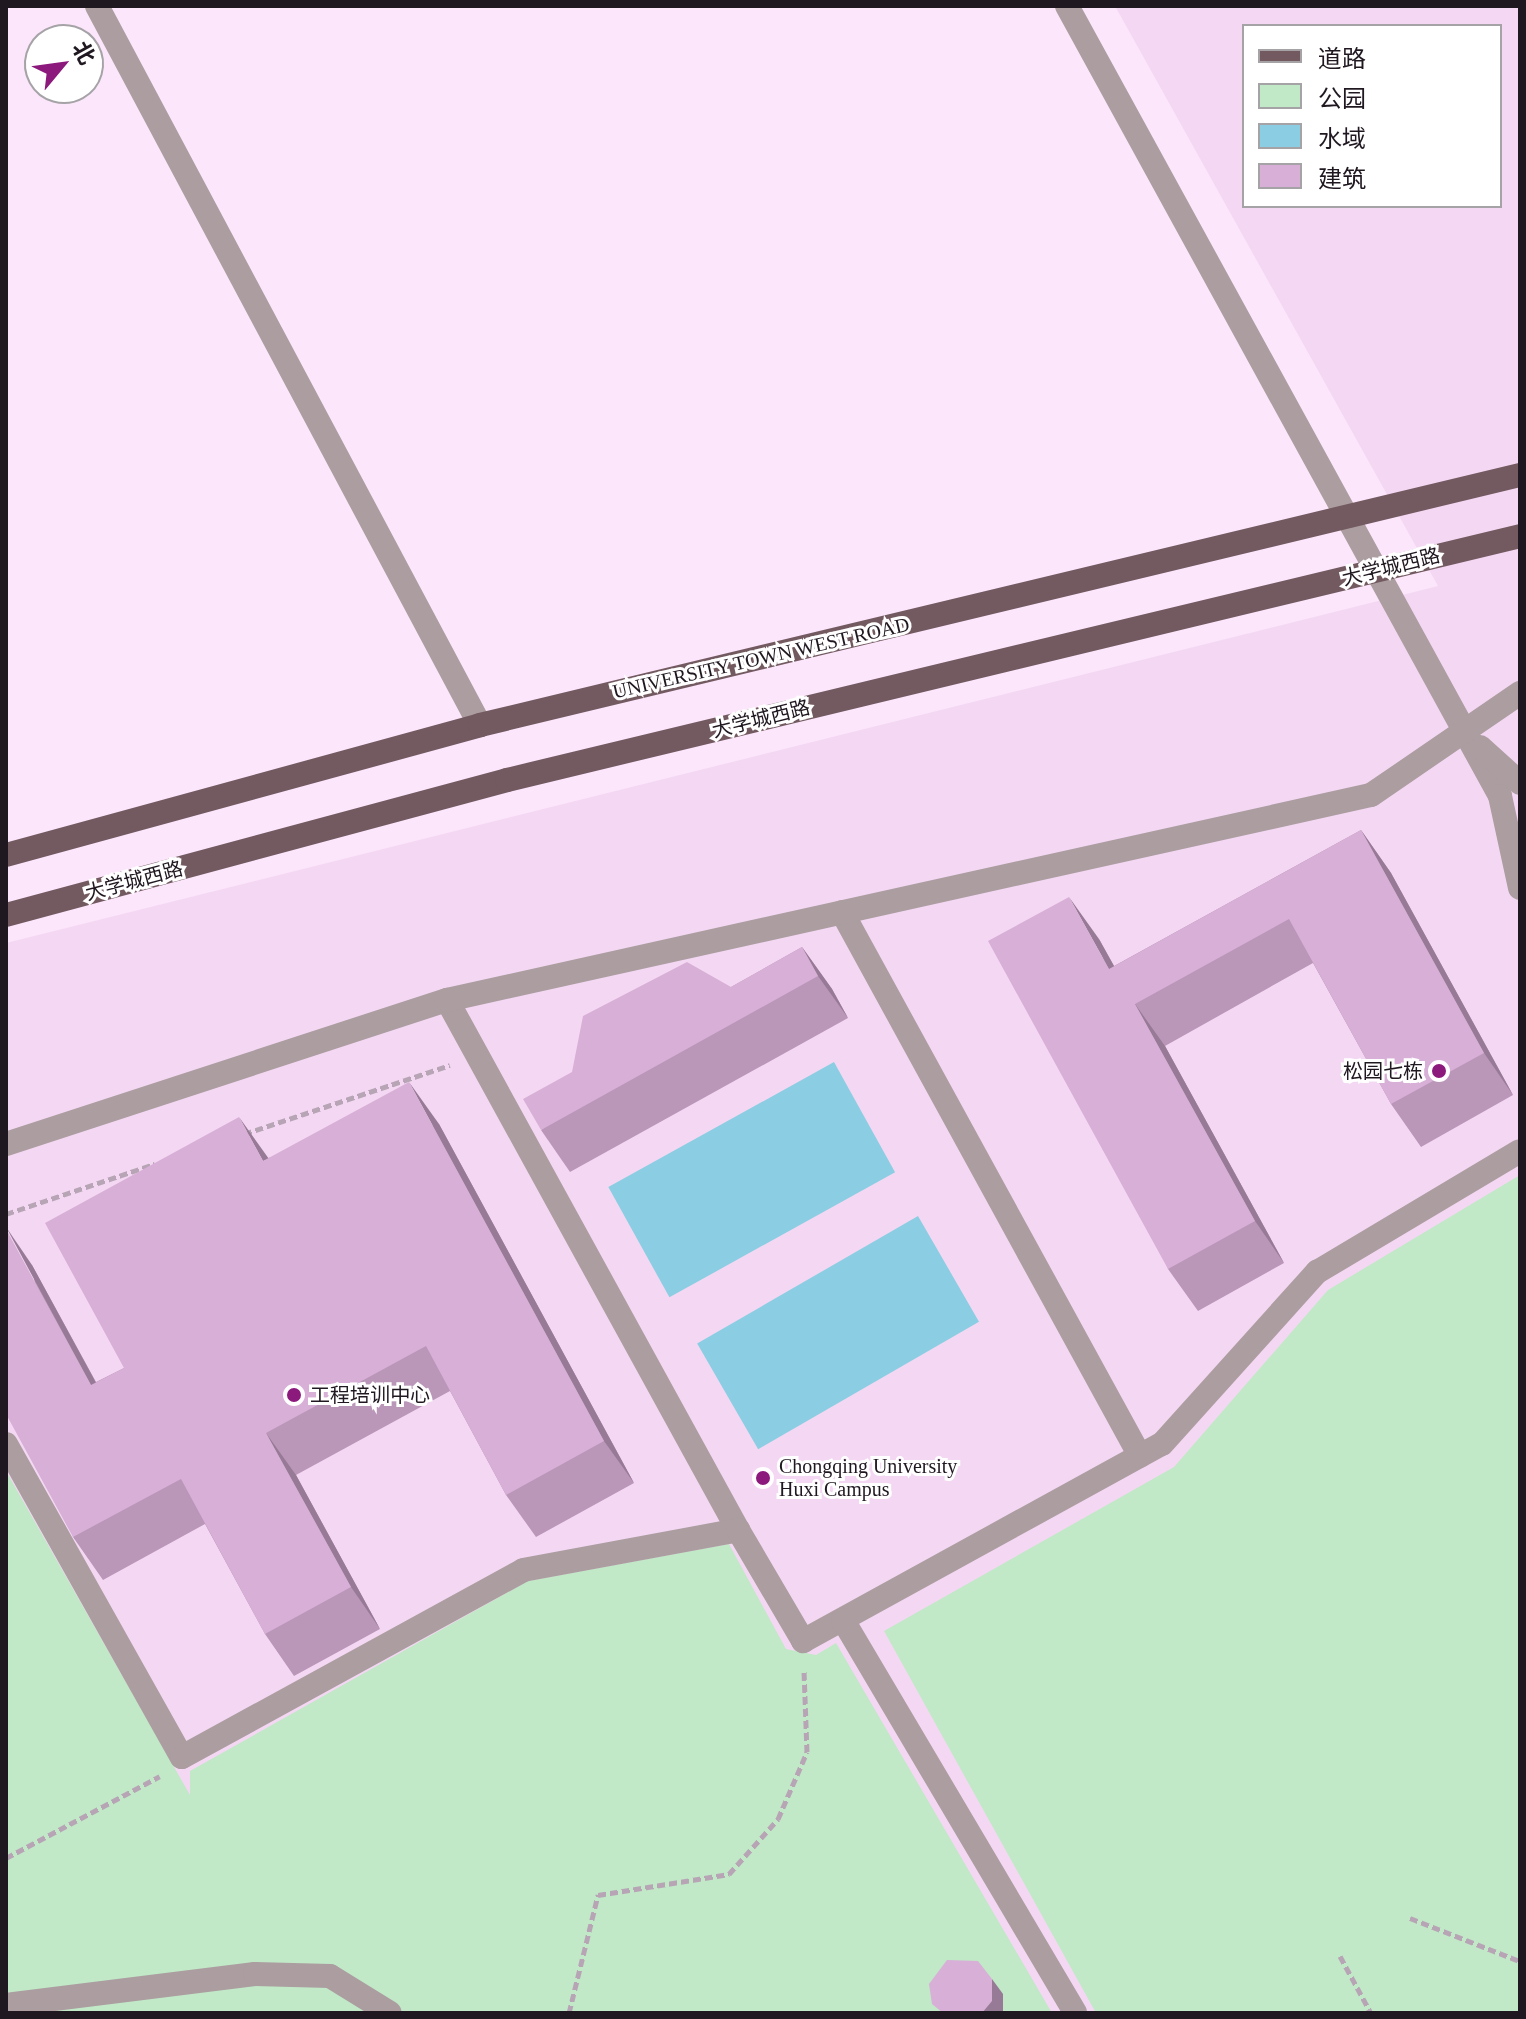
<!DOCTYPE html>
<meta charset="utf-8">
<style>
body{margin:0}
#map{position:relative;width:1526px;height:2019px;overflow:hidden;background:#fce6fb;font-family:"Times New Roman","Noto Sans SC",serif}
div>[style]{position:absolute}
.built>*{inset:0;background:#f4d8f3}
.green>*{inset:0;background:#c1e8c7}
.water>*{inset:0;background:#8bcde2;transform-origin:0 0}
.path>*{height:5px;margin-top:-2.5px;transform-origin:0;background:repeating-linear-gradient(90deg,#b7a5b6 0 8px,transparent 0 12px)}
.minor>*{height:24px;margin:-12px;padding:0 12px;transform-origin:12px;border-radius:12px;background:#ab9da0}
.major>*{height:24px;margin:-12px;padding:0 12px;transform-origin:12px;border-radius:12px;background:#725a60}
.wall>*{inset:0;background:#ba96b9}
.shaded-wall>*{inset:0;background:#977a96}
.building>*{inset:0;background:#d8afd7}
.dots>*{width:22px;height:22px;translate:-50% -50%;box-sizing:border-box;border:4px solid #fff;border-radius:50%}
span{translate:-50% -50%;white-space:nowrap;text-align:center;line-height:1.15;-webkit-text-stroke:6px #fff;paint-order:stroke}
.street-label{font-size:20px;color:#201820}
.poi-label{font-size:20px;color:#201820}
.right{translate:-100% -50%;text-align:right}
.left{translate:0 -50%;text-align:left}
.frame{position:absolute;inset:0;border:8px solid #201820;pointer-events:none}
.legend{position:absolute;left:1242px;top:24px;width:260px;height:184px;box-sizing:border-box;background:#fff;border:2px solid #a6a3a6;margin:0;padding:10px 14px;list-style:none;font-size:24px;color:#201820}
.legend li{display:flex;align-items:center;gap:16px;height:40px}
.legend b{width:40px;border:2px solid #a6a3a6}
.north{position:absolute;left:24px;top:24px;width:80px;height:80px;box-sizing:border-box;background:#fff;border:2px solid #a6a3a6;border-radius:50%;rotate:61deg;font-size:22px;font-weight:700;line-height:32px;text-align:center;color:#201820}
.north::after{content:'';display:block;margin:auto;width:28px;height:36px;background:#8c1a7c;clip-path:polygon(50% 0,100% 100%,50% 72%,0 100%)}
</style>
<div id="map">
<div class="built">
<div style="clip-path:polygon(evenodd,1115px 6px,1520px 6px,1520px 2013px,6px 2013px,6px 943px,1438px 586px,1115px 6px,1244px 26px,1500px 26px,1500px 206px,1244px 206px,1244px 26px)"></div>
</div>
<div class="green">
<div style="clip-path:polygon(1520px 1175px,1520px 2013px,1096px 2013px,884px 1631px,1174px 1467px,1328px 1290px)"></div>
<div style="clip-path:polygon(6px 1471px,190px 1795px,190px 1771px,528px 1581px,729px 1544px,786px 1649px,816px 1655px,836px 1643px,1052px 2013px,6px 2013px)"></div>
</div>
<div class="water">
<div style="left:834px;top:1062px;width:126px;height:258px;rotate:61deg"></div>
<div style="left:918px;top:1216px;width:122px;height:255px;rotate:60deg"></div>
</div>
<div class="path">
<div style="left:244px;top:1134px;width:217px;rotate:-18.5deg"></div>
<div style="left:6px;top:1214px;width:157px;rotate:-18.6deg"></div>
<div style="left:6px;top:1858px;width:174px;rotate:-28deg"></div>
<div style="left:1410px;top:1918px;width:118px;rotate:21.4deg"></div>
<div style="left:1340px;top:1956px;width:65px;rotate:61.5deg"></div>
<div style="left:569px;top:2013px;width:122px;rotate:-76.2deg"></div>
<div style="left:598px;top:1895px;width:133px;rotate:-9.1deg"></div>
<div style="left:729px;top:1874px;width:74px;rotate:-48.3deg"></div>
<div style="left:778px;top:1819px;width:73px;rotate:-66.6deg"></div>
<div style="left:807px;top:1752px;width:83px;rotate:-92.1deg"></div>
</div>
<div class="minor">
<div style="left:97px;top:6px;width:815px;rotate:61.96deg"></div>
<div style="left:1067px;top:6px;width:901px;rotate:61.27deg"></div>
<div style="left:1500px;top:796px;width:94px;rotate:77.7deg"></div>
<div style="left:1480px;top:747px;width:54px;rotate:42deg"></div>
<div style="left:842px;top:912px;width:620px;rotate:61.29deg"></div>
<div style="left:447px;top:1000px;width:605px;rotate:61.23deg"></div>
<div style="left:6px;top:1144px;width:464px;rotate:-18.1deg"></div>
<div style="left:447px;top:1000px;width:946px;rotate:-12.51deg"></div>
<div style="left:1371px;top:795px;width:181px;rotate:-34.4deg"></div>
<div style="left:6px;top:1444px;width:359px;rotate:60.7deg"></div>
<div style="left:182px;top:1757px;width:389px;rotate:-28.7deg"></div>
<div style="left:523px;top:1570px;width:219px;rotate:-10.5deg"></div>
<div style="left:738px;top:1530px;width:129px;rotate:59.6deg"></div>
<div style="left:803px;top:1641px;width:409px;rotate:-28.8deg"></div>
<div style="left:1162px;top:1444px;width:232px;rotate:-48deg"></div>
<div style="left:1317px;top:1272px;width:236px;rotate:-30.8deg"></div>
<div style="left:843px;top:1620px;width:456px;rotate:59.4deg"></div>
<div style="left:6px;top:2005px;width:251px;rotate:-7.1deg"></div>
<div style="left:255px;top:1974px;width:75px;rotate:1.5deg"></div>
<div style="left:330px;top:1976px;width:70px;rotate:31.7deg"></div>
</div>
<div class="major">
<div style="left:6px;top:855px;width:492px;rotate:-15.3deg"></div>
<div style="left:480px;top:725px;width:1070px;rotate:-13.52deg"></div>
<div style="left:6px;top:915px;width:519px;rotate:-15.08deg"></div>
<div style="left:507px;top:780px;width:1042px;rotate:-13.54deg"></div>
</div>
<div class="wall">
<div style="clip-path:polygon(1361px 830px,1391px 873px,1513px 1095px,1421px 1147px,1391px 1104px,1313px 963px,1165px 1046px,1284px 1263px,1198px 1311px,1168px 1269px,1099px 939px,1114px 966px)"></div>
<div style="clip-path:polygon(802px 947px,832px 989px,848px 1018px,570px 1172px,541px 1130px,731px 987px)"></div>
<div style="clip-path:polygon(439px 1124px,634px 1483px,536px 1537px,506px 1495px,450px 1391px,296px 1475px,380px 1629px,294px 1676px,265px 1634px,205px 1524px,103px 1580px,73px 1537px,32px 1265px,96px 1382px,124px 1368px,268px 1158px)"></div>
</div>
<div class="shaded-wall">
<div style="clip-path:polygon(1361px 830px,1391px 873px,1513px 1095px,1484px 1053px)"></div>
<div style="clip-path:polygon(1069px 897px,1099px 939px,1139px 1011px,1109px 969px)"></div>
<div style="clip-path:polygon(802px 947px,832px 989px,848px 1018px,818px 976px)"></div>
<div style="clip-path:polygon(1135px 1004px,1165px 1046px,1284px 1263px,1255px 1221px)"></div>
<div style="clip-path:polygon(409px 1082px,439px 1124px,634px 1483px,604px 1441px)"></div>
<div style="clip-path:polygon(239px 1117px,269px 1159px,263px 1161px)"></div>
<div style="clip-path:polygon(6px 1227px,32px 1265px,120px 1427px,91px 1385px)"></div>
<div style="clip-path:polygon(266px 1433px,296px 1475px,380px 1629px,351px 1587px)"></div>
<div style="clip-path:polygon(992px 1979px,1003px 1994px,1003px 2013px,982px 2013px)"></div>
</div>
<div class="building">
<div style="clip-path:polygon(1361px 830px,1484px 1053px,1391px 1104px,1289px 919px,1135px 1004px,1255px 1221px,1168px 1269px,988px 941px,1069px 897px,1109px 969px)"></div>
<div style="clip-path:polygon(802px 947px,818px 976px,541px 1130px,523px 1099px,572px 1072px,583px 1016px,687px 962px,731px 987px)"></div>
<div style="clip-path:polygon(409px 1082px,604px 1441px,506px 1495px,426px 1346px,266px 1433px,351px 1587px,265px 1634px,181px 1479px,73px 1537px,6px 1414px,6px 1229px,91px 1385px,124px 1368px,45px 1223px,239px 1117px,263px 1161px)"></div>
<div style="clip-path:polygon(947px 1960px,978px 1961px,992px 1979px,992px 2001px,982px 2013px,943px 2013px,932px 2004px,929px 1984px)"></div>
</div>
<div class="dots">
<div style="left:1439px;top:1071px;background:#8c1a7c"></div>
<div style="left:294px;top:1395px;background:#8c1a7c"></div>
<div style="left:763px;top:1478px;background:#8c1a7c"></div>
</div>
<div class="street-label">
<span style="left:1391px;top:567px;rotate:-14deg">大学城西路</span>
<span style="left:761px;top:658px;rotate:-13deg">UNIVERSITY TOWN WEST ROAD</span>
<span style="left:761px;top:719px;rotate:-14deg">大学城西路</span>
<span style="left:134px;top:881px;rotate:-15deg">大学城西路</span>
</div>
<div class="poi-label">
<span class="right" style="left:1423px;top:1071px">松园七栋</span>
<span class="left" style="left:310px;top:1395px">工程培训中心</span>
<span class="left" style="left:779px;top:1478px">Chongqing University<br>Huxi Campus</span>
</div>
<div class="frame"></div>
<ul class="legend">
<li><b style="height:10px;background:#725a60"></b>道路</li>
<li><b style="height:22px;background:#c1e8c7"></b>公园</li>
<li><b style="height:22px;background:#8bcde2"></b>水域</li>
<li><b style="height:22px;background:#d8afd7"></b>建筑</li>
</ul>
<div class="north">北</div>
</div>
